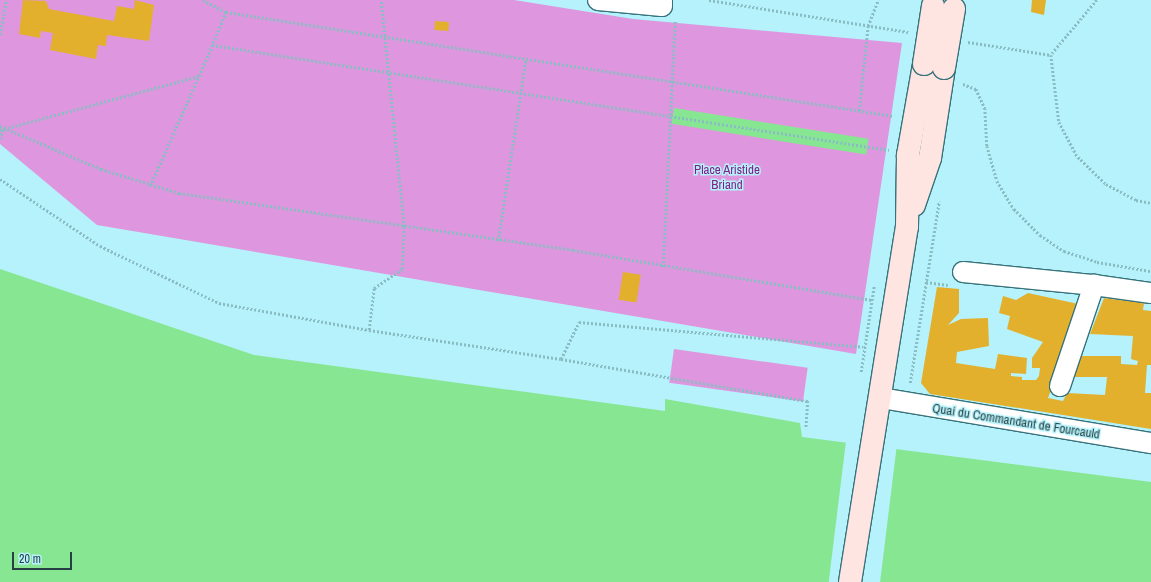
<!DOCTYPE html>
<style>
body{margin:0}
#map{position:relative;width:1151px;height:582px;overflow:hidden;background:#b5f2fb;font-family:"Archivo Narrow",sans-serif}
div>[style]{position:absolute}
.green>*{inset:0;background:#de97df;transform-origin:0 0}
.water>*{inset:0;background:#87e691;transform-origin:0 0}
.pier>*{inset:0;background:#b5f2fb;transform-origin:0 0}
.building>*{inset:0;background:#e2b02d;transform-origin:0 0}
.path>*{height:2.5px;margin-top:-1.25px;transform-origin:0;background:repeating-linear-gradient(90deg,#8abcc3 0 2px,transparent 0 4px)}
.roads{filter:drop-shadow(1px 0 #37727a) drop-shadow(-1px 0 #37727a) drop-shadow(0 1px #37727a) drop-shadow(0 -1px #37727a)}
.street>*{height:20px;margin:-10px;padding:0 10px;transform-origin:10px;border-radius:10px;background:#fff}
.secondary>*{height:22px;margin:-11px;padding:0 11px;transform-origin:11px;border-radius:11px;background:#ffe5e2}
.bridges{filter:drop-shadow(1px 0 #37727a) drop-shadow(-1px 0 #37727a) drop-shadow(0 1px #37727a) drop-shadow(0 -1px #37727a)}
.secondary-bridge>*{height:22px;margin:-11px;padding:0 11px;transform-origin:11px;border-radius:11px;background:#ffe5e2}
span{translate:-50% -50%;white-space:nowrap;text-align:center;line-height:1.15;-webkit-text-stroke:3px #b5f2fb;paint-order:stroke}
.park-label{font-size:13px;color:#821e86}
.street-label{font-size:13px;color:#273f43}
.scale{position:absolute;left:12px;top:552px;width:60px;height:18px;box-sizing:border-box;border:2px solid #273f43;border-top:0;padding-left:5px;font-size:12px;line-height:14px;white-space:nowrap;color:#273f43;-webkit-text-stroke:3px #b5f2fb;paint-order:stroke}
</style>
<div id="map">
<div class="green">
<div style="clip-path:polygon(0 0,514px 0,633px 19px,902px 43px,856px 354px,97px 225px,0 144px)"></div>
<div style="left:674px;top:349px;width:135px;height:34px;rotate:8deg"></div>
</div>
<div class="water">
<div style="left:674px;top:108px;width:197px;height:16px;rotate:9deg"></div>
<div style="clip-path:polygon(0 269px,254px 355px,665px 411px,665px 399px,800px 423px,802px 437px,1151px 482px,1151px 582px,0 582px)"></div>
</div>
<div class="pier">
<div style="left:846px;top:441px;width:51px;height:143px;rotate:7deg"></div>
</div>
<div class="building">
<div style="clip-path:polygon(23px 0,46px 1px,49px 9px,114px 21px,117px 6px,134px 9px,135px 0,154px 5px,149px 41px,107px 35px,106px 46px,98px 45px,96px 59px,50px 50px,53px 33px,41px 31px,40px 38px,19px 34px)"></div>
<div style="clip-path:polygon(1032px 0,1046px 0,1044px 15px,1031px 12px)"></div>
<div style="left:435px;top:21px;width:14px;height:9px;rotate:4deg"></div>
<div style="left:623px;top:272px;width:18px;height:28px;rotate:9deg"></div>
<div style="clip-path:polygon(937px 287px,959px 289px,959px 313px,948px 325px,961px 319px,988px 318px,989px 346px,957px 352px,956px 363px,995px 369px,998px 354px,1027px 358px,1026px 374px,1011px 373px,1011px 376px,1022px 377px,1022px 380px,1036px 380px,1039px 376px,1040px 368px,1032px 368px,1032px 358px,1043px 342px,1007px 329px,1010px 316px,999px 313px,1003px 296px,1016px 300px,1028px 293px,1083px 305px,1048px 398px,1063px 401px,1067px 393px,1105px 395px,1107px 377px,1073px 377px,1081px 356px,1121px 356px,1121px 364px,1137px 365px,1138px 361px,1131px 359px,1133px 336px,1090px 334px,1104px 298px,1144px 303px,1143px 310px,1151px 311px,1151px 365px,1147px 365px,1145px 393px,1151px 393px,1151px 429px,930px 394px,921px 383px)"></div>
</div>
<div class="path">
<div style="left:203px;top:0;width:26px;rotate:28deg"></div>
<div style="left:709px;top:0;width:202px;rotate:9.1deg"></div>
<div style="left:1097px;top:0;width:72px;rotate:129.9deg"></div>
<div style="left:1051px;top:55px;width:67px;rotate:83.2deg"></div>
<div style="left:1059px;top:122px;width:40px;rotate:62deg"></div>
<div style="left:1078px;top:157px;width:39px;rotate:44deg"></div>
<div style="left:1106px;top:184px;width:34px;rotate:28deg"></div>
<div style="left:1136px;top:200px;width:15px;rotate:11deg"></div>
<div style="left:0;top:35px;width:36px;rotate:-80deg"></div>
<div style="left:968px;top:42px;width:84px;rotate:8.9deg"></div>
<div style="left:212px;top:45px;width:685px;rotate:8.82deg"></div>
<div style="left:963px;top:84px;width:14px;rotate:21deg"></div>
<div style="left:976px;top:89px;width:21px;rotate:65deg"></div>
<div style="left:985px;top:108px;width:38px;rotate:87deg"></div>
<div style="left:987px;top:146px;width:36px;rotate:74deg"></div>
<div style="left:997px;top:181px;width:33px;rotate:59deg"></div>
<div style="left:1014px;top:209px;width:37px;rotate:45deg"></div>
<div style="left:1040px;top:235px;width:29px;rotate:34deg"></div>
<div style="left:1064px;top:251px;width:35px;rotate:18deg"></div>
<div style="left:1097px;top:262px;width:54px;rotate:9.6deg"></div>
<div style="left:859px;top:111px;width:85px;rotate:-84deg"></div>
<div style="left:868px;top:26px;width:28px;rotate:-69deg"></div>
<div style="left:0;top:126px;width:110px;rotate:23.1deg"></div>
<div style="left:101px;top:169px;width:82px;rotate:17.1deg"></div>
<div style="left:179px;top:193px;width:398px;rotate:8.2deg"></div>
<div style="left:573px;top:250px;width:303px;rotate:9.5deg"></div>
<div style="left:0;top:130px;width:206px;rotate:-15.2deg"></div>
<div style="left:199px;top:76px;width:69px;rotate:-67.1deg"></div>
<div style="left:226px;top:12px;width:676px;rotate:8.85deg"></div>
<div style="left:0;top:139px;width:10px;rotate:-73deg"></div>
<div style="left:0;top:179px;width:120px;rotate:33.8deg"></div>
<div style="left:100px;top:246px;width:132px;rotate:25.6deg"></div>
<div style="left:219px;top:303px;width:152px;rotate:10.2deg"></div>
<div style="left:369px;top:330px;width:194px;rotate:8.6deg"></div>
<div style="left:561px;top:359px;width:41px;rotate:-64.1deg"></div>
<div style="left:579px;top:322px;width:285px;rotate:5deg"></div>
<div style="left:150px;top:186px;width:120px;rotate:-66deg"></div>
<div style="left:498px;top:241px;width:184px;rotate:-81.3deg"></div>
<div style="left:663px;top:267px;width:247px;rotate:-87.2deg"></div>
<div style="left:926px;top:282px;width:22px;rotate:8deg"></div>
<div style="left:369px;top:330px;width:42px;rotate:-83.2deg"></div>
<div style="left:374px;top:288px;width:34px;rotate:-34deg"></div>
<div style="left:402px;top:269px;width:42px;rotate:-87.3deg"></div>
<div style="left:404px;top:227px;width:228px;rotate:-95.8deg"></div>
<div style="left:561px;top:359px;width:251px;rotate:9.7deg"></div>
<div style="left:808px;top:401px;width:28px;rotate:94deg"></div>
<div style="left:861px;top:372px;width:87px;rotate:-81.4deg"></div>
<div style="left:910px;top:383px;width:184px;rotate:-80.9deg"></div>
</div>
<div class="roads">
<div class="street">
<div style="left:598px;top:0;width:64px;rotate:5.4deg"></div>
<div style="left:662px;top:6px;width:6px;rotate:-90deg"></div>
<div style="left:963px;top:272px;width:132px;rotate:5.7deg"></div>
<div style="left:1060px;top:386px;width:107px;rotate:-71.4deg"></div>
<div style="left:1094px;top:285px;width:58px;rotate:8deg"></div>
<div style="left:881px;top:398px;width:274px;rotate:9.5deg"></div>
</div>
<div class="secondary">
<div style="left:914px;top:205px;width:50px;rotate:-71.2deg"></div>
<div style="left:930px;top:158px;width:91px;rotate:-81.2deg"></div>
<div style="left:850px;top:582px;width:360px;rotate:-80.9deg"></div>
<div style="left:907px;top:227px;width:72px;rotate:-89.2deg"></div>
<div style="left:908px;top:155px;width:92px;rotate:-80deg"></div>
</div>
</div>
<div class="bridges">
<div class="secondary-bridge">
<div style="left:924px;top:64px;width:59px;rotate:-81.2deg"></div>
<div style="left:944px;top:68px;width:60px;rotate:-80.4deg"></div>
</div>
</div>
<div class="park-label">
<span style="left:727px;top:178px">Place Aristide<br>Briand</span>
</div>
<div class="street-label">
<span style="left:1016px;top:422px;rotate:9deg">Quai du Commandant de Fourcauld</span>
</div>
<div class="scale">20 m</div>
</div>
